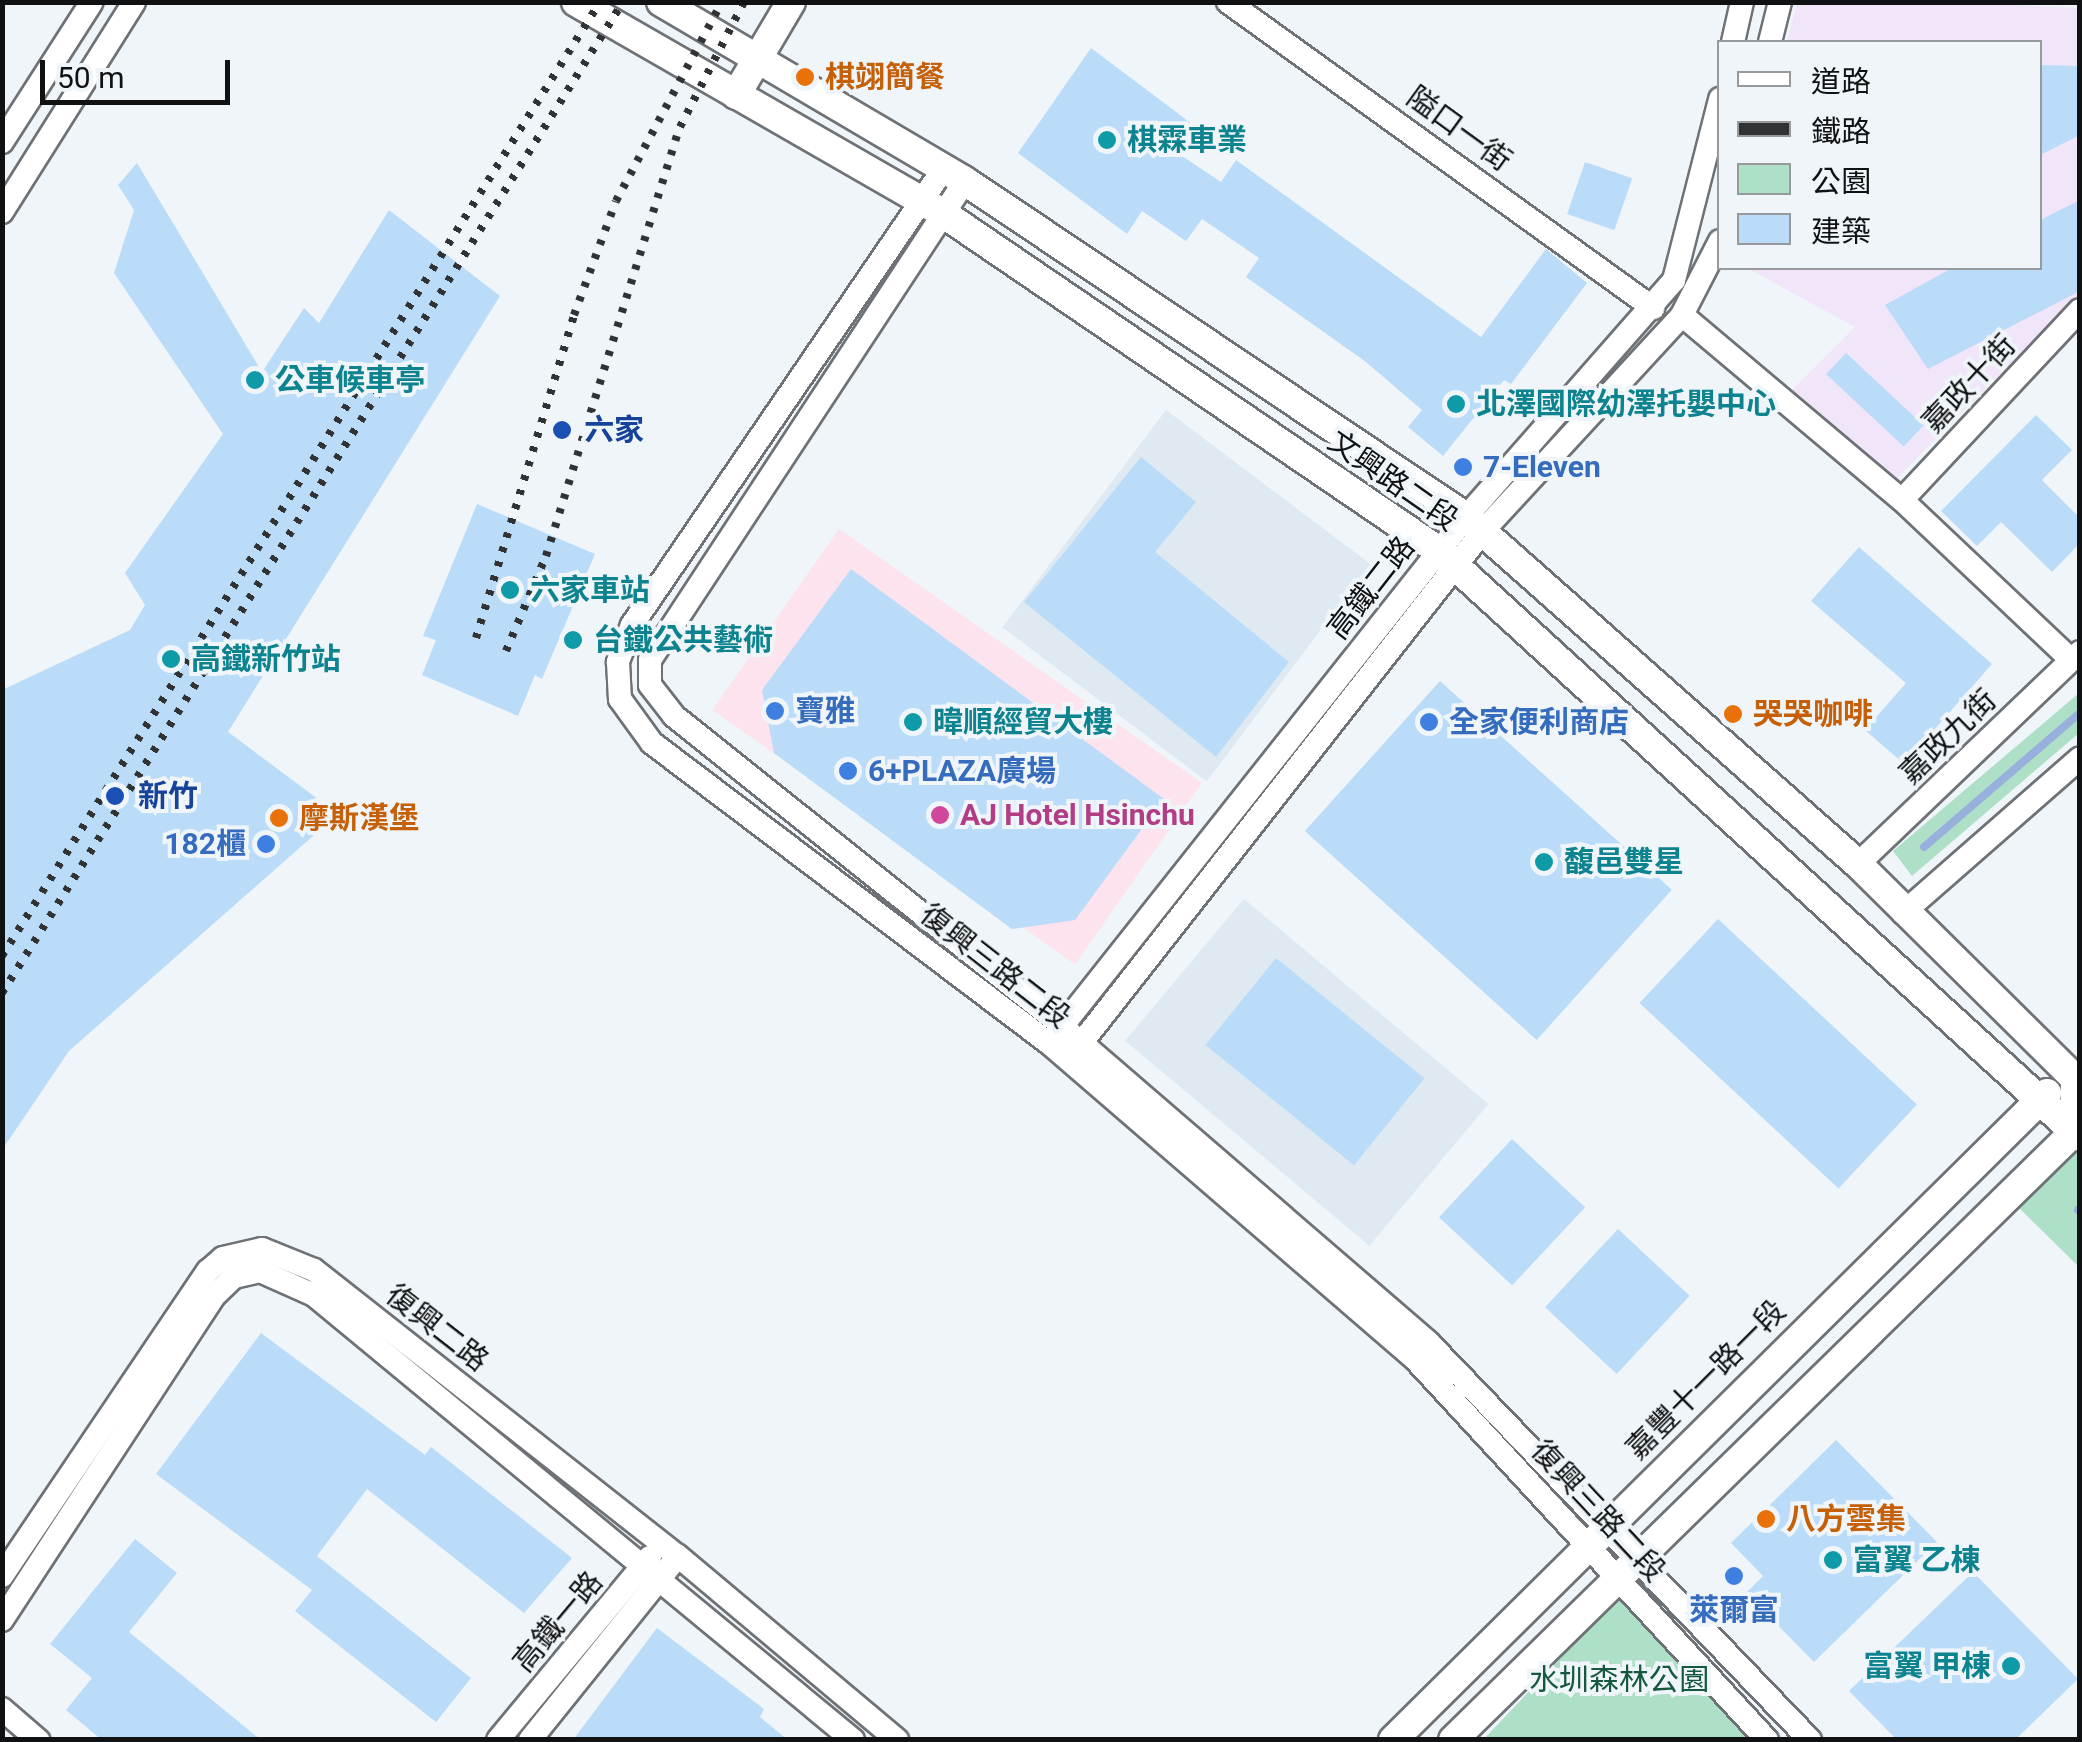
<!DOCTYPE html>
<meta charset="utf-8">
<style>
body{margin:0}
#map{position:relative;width:2082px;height:1742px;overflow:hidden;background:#f0f5f9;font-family:Roboto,"Noto Sans TC",sans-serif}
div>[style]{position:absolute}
.commercial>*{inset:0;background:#fce3ed;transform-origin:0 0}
.built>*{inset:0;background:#dee9f2;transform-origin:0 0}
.education>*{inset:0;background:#f1e5fa}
.green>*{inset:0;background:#aedfc7}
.stream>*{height:8px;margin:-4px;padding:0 4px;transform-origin:4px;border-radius:4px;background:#98b1dc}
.building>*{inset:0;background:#badcf9;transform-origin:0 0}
.roads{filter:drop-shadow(2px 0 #6e7276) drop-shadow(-2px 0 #6e7276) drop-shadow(0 2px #6e7276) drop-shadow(0 -2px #6e7276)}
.minor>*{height:22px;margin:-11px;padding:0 11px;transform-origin:11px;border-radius:11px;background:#fff}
.tertiary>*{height:28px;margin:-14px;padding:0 14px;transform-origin:14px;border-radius:14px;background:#fff}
.rail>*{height:8px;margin-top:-4px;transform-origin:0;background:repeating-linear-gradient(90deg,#303234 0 5px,transparent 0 15px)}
.dots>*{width:28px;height:28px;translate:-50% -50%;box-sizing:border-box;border:5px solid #f0f5f9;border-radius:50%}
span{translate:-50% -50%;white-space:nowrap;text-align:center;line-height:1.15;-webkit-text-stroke:8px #f0f5f9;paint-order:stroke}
.food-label{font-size:30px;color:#c56008;font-weight:700}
.left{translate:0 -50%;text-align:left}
.street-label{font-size:30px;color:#0f1112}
.culture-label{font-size:30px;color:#0d838f;font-weight:700}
.right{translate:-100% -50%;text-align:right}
.transit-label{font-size:30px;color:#164399;font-weight:700}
.shop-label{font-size:30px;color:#366cbe;font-weight:700}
.hotel-label{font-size:30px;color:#b23c85;font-weight:700}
.park-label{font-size:30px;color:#14583f}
.frame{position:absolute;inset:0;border:5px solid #0f1112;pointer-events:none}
.legend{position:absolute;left:1717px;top:40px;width:325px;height:230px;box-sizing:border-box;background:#f0f5f9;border:2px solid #969a9d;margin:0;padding:12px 18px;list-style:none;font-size:30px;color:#0f1112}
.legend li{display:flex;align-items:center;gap:20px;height:50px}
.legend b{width:50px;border:2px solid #969a9d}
.scale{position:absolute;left:40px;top:60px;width:190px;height:45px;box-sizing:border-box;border:5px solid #0f1112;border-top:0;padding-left:12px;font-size:30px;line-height:35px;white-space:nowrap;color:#0f1112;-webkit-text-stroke:8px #f0f5f9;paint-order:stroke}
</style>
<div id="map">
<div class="commercial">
<div style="left:839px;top:529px;width:443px;height:221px;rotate:35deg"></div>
</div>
<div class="built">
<div style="left:1166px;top:410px;width:256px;height:272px;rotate:37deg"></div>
<div style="left:1244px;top:899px;width:319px;height:185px;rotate:40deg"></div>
</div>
<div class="education">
<div style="clip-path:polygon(1947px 2px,2079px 8px,2079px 295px,1894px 481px,1789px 393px,1855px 327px,1747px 268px,2040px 268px,2040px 42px,1787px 42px,1797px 3px)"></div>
</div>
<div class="green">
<div style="clip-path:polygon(2079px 693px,2079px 733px,1912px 876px,1893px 851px)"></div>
<div style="clip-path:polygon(2074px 1147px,2079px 1153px,2079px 1267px,2016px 1205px)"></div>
<div style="clip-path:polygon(1621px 1594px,1753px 1740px,1483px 1740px)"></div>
</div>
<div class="stream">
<div style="left:1924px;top:847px;width:206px;rotate:-40.7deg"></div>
<div style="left:2078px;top:1210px;width:2px;rotate:27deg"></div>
</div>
<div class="building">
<div style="clip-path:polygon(1091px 48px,1196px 127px,1179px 154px,1221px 182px,1236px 160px,1481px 337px,1546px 249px,1587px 283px,1511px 384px,1504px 380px,1443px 456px,1408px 427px,1422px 410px,1366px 362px,1246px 277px,1259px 258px,1202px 219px,1186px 241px,1142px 211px,1127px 234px,1018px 153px)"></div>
<div style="clip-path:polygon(2040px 65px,2080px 66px,2080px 135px,2040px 155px)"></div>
<div style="left:1585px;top:162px;width:50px;height:55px;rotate:19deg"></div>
<div style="clip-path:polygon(137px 163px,262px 372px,304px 308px,319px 323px,389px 210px,500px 296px,228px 732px,338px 814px,69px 1051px,2px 1150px,2px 690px,130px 630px,145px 605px,125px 573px,223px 434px,114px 273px,134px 210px,118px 185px)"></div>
<div style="clip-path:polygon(2080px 200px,2080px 291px,1928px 369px,1885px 305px,1952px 268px,2040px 268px,2040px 220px)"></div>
<div style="left:1846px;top:353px;width:106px;height:29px;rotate:43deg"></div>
<div style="clip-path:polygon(2036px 415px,2072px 450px,2042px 480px,2080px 518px,2080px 543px,2052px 572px,2001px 522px,1977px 546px,1941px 511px)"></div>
<div style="clip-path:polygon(1141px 457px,1196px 502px,1155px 552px,1289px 662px,1216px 757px,1024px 602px)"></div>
<div style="clip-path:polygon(477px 504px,595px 554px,542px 679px,535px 675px,518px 716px,422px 675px,436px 640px,423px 636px)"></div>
<div style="clip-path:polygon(1859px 547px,1992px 664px,1904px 764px,1865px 730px,1906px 683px,1811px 601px)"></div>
<div style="clip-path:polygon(851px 569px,1164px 799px,1075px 920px,1012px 929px,774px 753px,762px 690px)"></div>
<div style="left:1440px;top:681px;width:312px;height:202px;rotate:42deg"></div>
<div style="left:1718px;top:919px;width:272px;height:115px;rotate:43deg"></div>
<div style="left:1276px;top:958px;width:191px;height:112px;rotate:39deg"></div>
<div style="left:1512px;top:1139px;width:100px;height:107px;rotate:43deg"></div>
<div style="left:1618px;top:1229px;width:98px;height:107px;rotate:43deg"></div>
<div style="clip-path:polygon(261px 1333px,425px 1455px,431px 1447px,572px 1558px,524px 1613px,367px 1489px,317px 1556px,471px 1678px,436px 1722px,295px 1611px,312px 1590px,156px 1474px)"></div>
<div style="clip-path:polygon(1836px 1440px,1937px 1542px,1814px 1662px,1746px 1593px,1763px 1576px,1731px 1543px)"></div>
<div style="clip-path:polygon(135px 1539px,177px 1573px,129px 1632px,261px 1740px,102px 1740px,66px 1710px,92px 1678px,50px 1644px)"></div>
<div style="clip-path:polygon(1973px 1572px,2078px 1679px,2015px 1740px,1897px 1740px,1849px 1691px)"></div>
<div style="clip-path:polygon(657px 1628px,764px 1709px,760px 1717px,788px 1740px,573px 1740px)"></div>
</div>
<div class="roads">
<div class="minor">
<div style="left:1228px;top:2px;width:524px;rotate:35.75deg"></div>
<div style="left:1733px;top:42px;width:41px;rotate:-77.3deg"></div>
<div style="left:1770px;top:42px;width:41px;rotate:-76deg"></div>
<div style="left:2px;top:142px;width:166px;rotate:-57.3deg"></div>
<div style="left:944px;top:168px;width:553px;rotate:124.32deg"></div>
<div style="left:632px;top:625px;width:40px;rotate:111deg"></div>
<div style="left:618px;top:662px;width:37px;rotate:87deg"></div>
<div style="left:620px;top:699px;width:54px;rotate:54deg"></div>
<div style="left:652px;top:743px;width:498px;rotate:37.1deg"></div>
<div style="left:1049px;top:1043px;width:482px;rotate:40.8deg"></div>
<div style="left:1414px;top:1358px;width:520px;rotate:47.26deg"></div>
<div style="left:965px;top:181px;width:573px;rotate:123.33deg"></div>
<div style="left:650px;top:660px;width:25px;rotate:90deg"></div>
<div style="left:650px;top:685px;width:39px;rotate:52deg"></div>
<div style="left:674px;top:716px;width:497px;rotate:38.6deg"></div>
<div style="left:1062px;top:1026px;width:485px;rotate:40.8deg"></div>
<div style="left:1429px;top:1343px;width:550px;rotate:46.18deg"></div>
<div style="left:2px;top:212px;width:248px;rotate:-57.8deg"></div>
<div style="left:1682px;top:315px;width:287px;rotate:40.1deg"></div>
<div style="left:1902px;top:500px;width:233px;rotate:43.4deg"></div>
<div style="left:1902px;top:500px;width:260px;rotate:-46.9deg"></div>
<div style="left:1858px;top:864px;width:307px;rotate:-43.7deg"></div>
<div style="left:1903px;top:913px;width:235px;rotate:-41.2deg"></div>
<div style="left:1053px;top:1038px;width:665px;rotate:-51.6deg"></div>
<div style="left:1466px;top:517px;width:315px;rotate:-48.7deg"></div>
<div style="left:1674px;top:280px;width:187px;rotate:-75.7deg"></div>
<div style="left:1072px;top:1055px;width:666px;rotate:-51.89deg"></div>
<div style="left:1483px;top:531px;width:294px;rotate:-47.3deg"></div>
<div style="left:1682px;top:315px;width:83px;rotate:-62.8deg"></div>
<div style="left:2px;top:1576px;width:368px;rotate:-56deg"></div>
<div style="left:208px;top:1271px;width:20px;rotate:-41deg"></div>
<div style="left:223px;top:1258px;width:40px;rotate:-13deg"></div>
<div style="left:262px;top:1249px;width:56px;rotate:22deg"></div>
<div style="left:314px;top:1270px;width:463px;rotate:38.2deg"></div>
<div style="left:678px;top:1556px;width:286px;rotate:40deg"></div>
<div style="left:2px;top:1620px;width:387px;rotate:-56.8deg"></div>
<div style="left:214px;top:1296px;width:28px;rotate:-44deg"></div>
<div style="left:234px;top:1277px;width:27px;rotate:-13deg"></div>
<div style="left:260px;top:1271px;width:59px;rotate:24deg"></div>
<div style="left:314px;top:1295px;width:699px;rotate:39.54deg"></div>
<div style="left:2px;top:1709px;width:48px;rotate:40.7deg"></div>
<div style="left:498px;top:1740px;width:238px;rotate:-50.3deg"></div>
<div style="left:530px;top:1740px;width:236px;rotate:-51.2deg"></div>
</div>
<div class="tertiary">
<div style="left:576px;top:2px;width:425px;rotate:29.9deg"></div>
<div style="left:944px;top:214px;width:599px;rotate:34.25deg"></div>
<div style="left:1439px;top:551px;width:868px;rotate:42.43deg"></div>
<div style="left:661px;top:2px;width:353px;rotate:30.5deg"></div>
<div style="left:965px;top:181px;width:603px;rotate:33.85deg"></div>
<div style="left:1466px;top:517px;width:524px;rotate:41.52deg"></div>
<div style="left:1858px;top:864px;width:313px;rotate:44.7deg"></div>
<div style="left:736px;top:95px;width:108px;rotate:-59.4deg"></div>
<div style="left:1393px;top:1740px;width:920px;rotate:-44.69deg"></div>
<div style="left:1453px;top:1740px;width:869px;rotate:-44.39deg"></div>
<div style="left:2074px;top:1132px;width:52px;rotate:-88.9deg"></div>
</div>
</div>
<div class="rail">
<div style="left:476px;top:638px;width:338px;rotate:-73.1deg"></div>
<div style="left:574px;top:315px;width:121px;rotate:-69.8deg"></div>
<div style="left:616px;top:201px;width:225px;rotate:-62deg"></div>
<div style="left:506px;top:651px;width:103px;rotate:-67.2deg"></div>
<div style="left:546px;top:556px;width:449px;rotate:-72.7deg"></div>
<div style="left:680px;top:127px;width:140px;rotate:-62.9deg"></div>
<div style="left:2px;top:956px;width:1126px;rotate:-57.92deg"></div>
<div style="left:2px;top:993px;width:1169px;rotate:-57.93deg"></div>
</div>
<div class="dots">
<div style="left:805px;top:77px;background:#e8710a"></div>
<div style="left:1107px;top:140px;background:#0f9aa8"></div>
<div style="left:255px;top:380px;background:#0f9aa8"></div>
<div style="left:1456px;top:404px;background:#0f9aa8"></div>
<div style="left:562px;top:430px;background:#1a4fb4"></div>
<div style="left:1463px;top:467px;background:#3f7fe0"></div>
<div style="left:510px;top:590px;background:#0f9aa8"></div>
<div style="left:573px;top:640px;background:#0f9aa8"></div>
<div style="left:171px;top:659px;background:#0f9aa8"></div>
<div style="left:775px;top:711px;background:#3f7fe0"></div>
<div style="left:1733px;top:714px;background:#e8710a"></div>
<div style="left:913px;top:722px;background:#0f9aa8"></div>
<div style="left:1429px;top:722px;background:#3f7fe0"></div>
<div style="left:848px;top:771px;background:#3f7fe0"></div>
<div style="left:115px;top:796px;background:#1a4fb4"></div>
<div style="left:940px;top:815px;background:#d1479c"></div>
<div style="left:279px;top:818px;background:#e8710a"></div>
<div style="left:266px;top:844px;background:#3f7fe0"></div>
<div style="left:1544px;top:862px;background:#0f9aa8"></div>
<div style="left:1766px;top:1519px;background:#e8710a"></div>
<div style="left:1833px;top:1560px;background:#0f9aa8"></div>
<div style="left:1734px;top:1576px;background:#3f7fe0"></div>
<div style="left:2011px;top:1666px;background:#0f9aa8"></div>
</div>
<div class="food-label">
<span class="left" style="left:825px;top:77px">棋翊簡餐</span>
<span class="left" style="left:1753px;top:714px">哭哭咖啡</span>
<span class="left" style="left:299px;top:818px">摩斯漢堡</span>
<span class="left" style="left:1786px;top:1519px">八方雲集</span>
</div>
<div class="street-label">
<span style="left:1459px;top:129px;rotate:36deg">隘口一街</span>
<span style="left:1969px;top:384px;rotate:-47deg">嘉政十街</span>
<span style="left:1393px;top:481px;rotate:35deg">文興路二段</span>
<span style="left:1371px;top:588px;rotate:-52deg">高鐵二路</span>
<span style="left:1948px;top:737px;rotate:-44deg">嘉政九街</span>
<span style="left:995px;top:966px;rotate:38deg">復興三路二段</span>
<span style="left:437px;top:1328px;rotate:38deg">復興二路</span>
<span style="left:1706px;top:1380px;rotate:-45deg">嘉豐十一路一段</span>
<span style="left:1598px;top:1511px;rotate:47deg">復興三路二段</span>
<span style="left:558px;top:1622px;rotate:-50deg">高鐵一路</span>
</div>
<div class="culture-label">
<span class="left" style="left:1127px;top:140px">棋霖車業</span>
<span class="left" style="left:275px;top:380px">公車候車亭</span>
<span class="left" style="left:1476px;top:404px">北澤國際幼澤托嬰中心</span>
<span class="left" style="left:530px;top:590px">六家車站</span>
<span class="left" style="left:593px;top:640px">台鐵公共藝術</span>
<span class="left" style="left:191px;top:659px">高鐵新竹站</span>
<span class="left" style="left:933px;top:722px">暐順經貿大樓</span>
<span class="left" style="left:1564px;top:862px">馥邑雙星</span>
<span class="left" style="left:1853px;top:1560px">富翼 乙棟</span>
<span class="right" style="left:1991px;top:1666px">富翼 甲棟</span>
</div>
<div class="transit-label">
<span class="left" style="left:584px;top:430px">六家</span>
<span class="left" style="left:138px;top:796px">新竹</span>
</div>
<div class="shop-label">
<span class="left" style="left:1483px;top:467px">7-Eleven</span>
<span class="left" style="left:795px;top:711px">寶雅</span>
<span class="left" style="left:1449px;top:722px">全家便利商店</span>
<span class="left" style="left:868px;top:771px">6+PLAZA廣場</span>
<span class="right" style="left:246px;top:844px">182櫃</span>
<span style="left:1734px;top:1610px">萊爾富</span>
</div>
<div class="hotel-label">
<span class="left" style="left:960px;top:815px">AJ Hotel Hsinchu</span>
</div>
<div class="park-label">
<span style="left:1619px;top:1680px">水圳森林公園</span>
</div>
<div class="frame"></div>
<ul class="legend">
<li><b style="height:12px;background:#fff"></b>道路</li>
<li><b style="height:12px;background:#303234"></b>鐵路</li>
<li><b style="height:28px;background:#aedfc7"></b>公園</li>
<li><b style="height:28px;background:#badcf9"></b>建築</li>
</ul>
<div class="scale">50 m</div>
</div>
